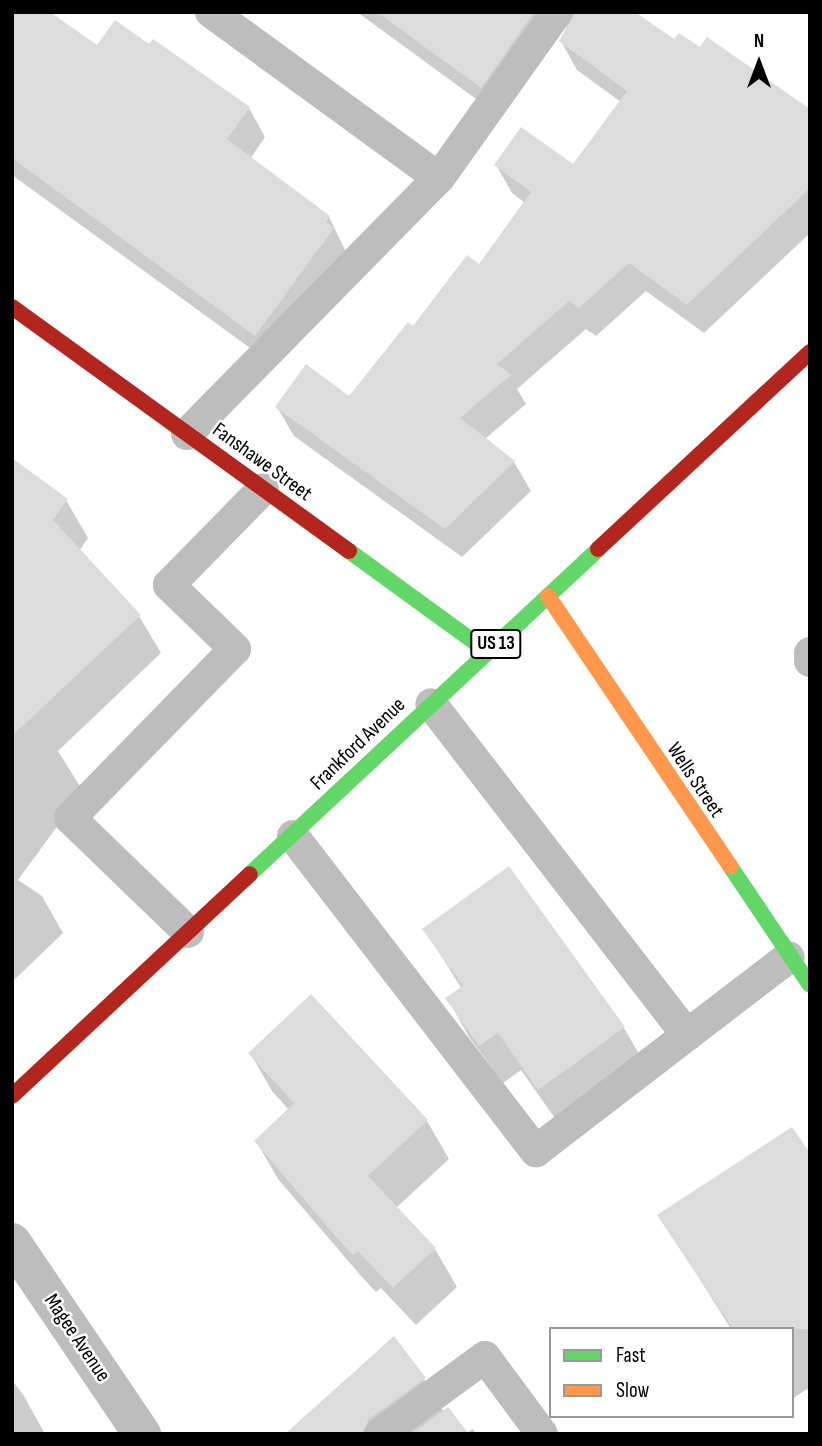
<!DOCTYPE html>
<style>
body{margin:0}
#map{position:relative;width:822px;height:1446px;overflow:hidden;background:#fff;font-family:"Sofia Sans Condensed",sans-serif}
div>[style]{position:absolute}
.shadow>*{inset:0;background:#0003}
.building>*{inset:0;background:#dcdcdc}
.lane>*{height:32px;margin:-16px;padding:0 16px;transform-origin:16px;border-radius:16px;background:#bdbdbd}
.street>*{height:38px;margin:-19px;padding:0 19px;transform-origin:19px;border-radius:19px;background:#bdbdbd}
.fast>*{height:16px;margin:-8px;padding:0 8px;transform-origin:8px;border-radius:8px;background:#63d668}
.slow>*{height:16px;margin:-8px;padding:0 8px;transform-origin:8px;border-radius:8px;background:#ff974d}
.jam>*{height:16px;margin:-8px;padding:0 8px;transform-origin:8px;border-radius:8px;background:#b3261e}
span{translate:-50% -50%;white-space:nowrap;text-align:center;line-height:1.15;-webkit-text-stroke:5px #fff;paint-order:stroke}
.shield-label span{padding:2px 5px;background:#fff;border:2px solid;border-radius:5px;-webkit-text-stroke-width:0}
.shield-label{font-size:19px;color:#000;font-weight:700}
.street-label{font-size:21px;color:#000}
.frame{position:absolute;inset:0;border:14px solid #000;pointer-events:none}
.legend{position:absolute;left:549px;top:1327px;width:245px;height:91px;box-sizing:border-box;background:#fff;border:2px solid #999;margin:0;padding:9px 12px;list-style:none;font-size:21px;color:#000}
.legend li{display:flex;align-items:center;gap:14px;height:35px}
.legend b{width:35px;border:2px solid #999}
.north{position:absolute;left:724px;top:28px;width:70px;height:70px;-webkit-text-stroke:5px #fff;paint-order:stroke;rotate:0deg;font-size:19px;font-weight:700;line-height:28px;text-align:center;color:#000}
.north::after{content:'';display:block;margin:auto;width:24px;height:32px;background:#000;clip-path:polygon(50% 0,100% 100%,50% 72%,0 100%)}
</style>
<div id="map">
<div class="shadow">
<div style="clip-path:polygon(12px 12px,249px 108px,265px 137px,250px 159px,329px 217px,349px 258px,272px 364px,12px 175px)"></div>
<div style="clip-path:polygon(357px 12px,604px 12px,674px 42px,810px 112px,810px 233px,704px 333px,646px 291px,596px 336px,586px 329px,517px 389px,526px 404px,485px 439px,514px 462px,531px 491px,462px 557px,294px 436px,277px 407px,350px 398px,479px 266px,525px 203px,512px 193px,496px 165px,573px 166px,621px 102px,577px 70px,561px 41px,570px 25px,558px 30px,498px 115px)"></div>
<div style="clip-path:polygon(12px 461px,66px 500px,88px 538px,79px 551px,139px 616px,161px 653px,58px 751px,83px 791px,18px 880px,42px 896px,63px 933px,12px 982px)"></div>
<div style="clip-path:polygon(509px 868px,624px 1028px,646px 1066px,561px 1127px,521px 1070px,503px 1083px,469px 1037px,448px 999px,462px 989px,424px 929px)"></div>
<div style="clip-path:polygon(250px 1053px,427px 1121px,449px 1159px,396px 1208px,435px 1249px,457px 1287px,416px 1325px,381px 1288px,376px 1292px,362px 1277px,278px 1179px,256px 1141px,289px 1110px,272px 1091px)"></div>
<div style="clip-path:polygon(810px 1156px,810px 1393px,807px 1389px,792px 1399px,792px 1329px,731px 1329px,660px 1216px)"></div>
<div style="clip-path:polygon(424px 1379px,444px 1412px,466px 1433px,473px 1429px,476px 1434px,363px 1434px,359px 1427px,296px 1434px)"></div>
<div style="clip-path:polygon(12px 1380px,24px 1396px,45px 1434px,12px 1434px)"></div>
</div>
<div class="building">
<div style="clip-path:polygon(12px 12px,50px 12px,97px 45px,115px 20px,149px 44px,153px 39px,250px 107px,227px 139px,330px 216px,326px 222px,334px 228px,255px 336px,12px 158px)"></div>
<div style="clip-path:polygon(377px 12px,534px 12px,481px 88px)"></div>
<div style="clip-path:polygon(575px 12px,635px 12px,674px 39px,679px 33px,700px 47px,707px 37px,810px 109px,810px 188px,687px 305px,629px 263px,579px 308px,569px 301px,497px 364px,511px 375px,460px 418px,515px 461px,445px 529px,275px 407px,306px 364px,349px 396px,408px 322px,413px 326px,467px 255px,479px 264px,531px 192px,494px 165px,521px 127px,573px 164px,627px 91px,559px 41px)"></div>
<div style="clip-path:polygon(12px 458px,68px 499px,53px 520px,141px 615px,12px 736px)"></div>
<div style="clip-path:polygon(509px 866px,625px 1027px,538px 1090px,498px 1033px,479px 1046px,445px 998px,463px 986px,422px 929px)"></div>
<div style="clip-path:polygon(311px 994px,428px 1120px,368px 1176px,436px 1248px,393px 1288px,358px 1251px,353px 1255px,338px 1239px,254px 1141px,294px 1103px,248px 1053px)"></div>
<div style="clip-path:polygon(792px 1127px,810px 1153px,810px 1329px,733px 1329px,657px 1215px)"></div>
<div style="clip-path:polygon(394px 1336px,426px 1378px,369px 1419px,362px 1434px,285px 1434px)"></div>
<div style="clip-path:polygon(448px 1407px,469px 1434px,411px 1434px)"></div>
</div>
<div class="lane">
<div style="left:211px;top:12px;width:282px;rotate:36.1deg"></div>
<div style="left:187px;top:434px;width:359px;rotate:-45.5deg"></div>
<div style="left:439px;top:178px;width:204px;rotate:-54.6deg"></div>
<div style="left:810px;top:653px;width:8px;rotate:90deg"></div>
<div style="left:293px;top:836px;width:398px;rotate:52.4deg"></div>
<div style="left:536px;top:1151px;width:190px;rotate:-37.5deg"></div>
<div style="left:687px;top:1035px;width:418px;rotate:-127.7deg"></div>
<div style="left:188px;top:932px;width:164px;rotate:-136deg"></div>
<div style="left:70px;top:818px;width:236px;rotate:-45.7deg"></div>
<div style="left:235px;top:649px;width:92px;rotate:-135.9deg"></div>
<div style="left:169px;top:585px;width:134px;rotate:-45.6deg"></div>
<div style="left:687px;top:1035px;width:128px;rotate:-37.4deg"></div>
<div style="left:380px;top:1434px;width:130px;rotate:-36.3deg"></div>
<div style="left:485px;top:1357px;width:96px;rotate:53.5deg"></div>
</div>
<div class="street">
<div style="left:12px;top:1242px;width:232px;rotate:55.9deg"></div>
</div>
<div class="fast">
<div style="left:349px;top:551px;width:172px;rotate:36deg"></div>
<div style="left:730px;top:866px;width:143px;rotate:56.1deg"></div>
<div style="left:250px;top:874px;width:476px;rotate:-43deg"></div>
</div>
<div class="slow">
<div style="left:548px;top:596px;width:326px;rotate:56deg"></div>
</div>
<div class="jam">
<div style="left:12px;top:307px;width:416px;rotate:35.9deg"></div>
<div style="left:598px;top:549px;width:289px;rotate:-42.9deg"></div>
<div style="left:12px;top:1096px;width:325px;rotate:-43deg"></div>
</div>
<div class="shield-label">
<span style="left:496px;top:644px">US 13</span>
</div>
<div class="street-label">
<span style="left:262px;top:462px;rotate:36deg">Fanshawe Street</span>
<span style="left:358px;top:744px;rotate:-44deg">Frankford Avenue</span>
<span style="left:695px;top:780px;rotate:56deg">Wells Street</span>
<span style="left:77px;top:1338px;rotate:56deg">Magee Avenue</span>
</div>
<div class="frame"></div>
<ul class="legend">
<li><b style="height:9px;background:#63d668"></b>Fast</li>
<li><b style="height:9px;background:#ff974d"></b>Slow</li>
</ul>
<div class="north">N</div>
</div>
